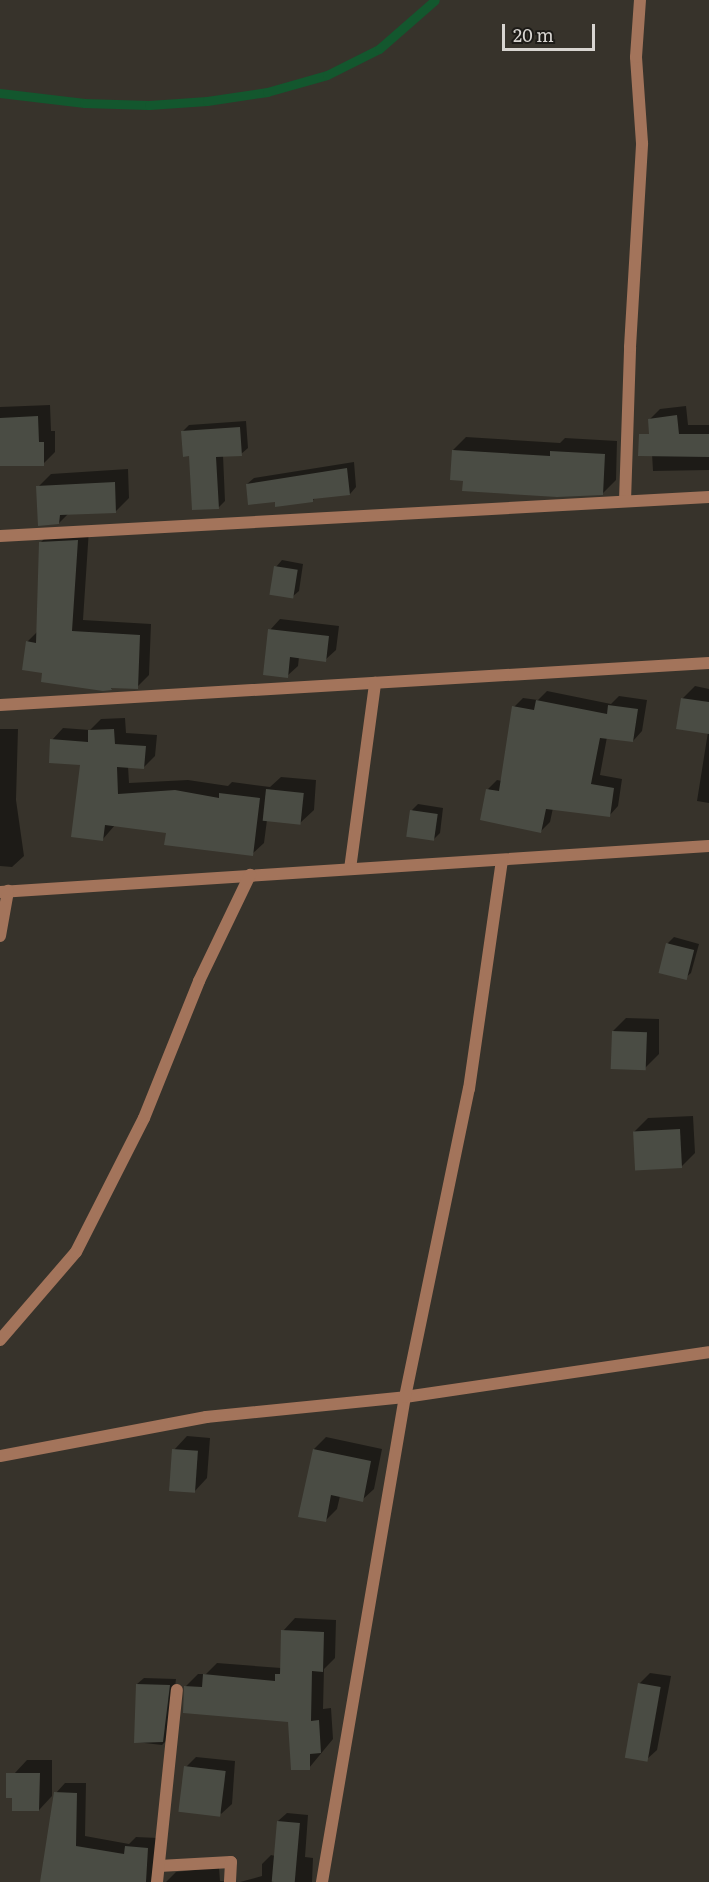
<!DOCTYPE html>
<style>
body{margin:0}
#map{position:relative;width:709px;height:1882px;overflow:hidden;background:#37332b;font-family:Literata,serif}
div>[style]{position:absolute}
.shadow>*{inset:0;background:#0007}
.stream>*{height:9px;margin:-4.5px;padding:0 4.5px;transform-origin:4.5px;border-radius:4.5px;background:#13572e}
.building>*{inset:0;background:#4a4c44;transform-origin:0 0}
.minor>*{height:12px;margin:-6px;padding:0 6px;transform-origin:6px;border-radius:6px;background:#a3745b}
span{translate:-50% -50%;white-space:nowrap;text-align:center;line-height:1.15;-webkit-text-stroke:4.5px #1d1b17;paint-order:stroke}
.scale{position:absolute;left:502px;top:24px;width:93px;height:27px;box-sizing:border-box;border:3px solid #d8d5d1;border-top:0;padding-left:8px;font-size:18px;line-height:21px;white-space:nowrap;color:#d8d5d1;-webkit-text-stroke:4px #1d1b17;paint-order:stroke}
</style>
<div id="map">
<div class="shadow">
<div style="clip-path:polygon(50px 405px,51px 431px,55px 431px,55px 452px,43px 464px,0 465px,0 407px)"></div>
<div style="clip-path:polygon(686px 406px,688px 425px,709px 425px,709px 470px,653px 471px,650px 419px,660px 409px)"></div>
<div style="clip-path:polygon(246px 421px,248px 448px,241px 454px,223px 455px,225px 501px,218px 508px,191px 455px,182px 432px,189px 425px)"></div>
<div style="clip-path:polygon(466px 437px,560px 443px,565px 438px,617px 441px,616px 480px,603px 493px,453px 450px)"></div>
<div style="clip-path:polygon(354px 462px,356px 487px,350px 494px,316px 497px,312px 501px,247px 484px,254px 478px)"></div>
<div style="clip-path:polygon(128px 469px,129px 498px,116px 511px,69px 513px,59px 523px,38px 487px,51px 474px)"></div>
<div style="clip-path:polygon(89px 529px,83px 620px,151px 624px,149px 675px,137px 687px,113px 686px,111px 689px,44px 672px,27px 642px,38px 631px,40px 543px,52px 531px)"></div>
<div style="clip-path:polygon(282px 560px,303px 564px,299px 591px,292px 597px,276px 567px)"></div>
<div style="clip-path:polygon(280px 619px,339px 626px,336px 650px,325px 660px,299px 657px,298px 666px,287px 676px,270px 630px)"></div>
<div style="clip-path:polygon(695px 686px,709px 689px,709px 803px,697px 801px,708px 732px,682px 699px)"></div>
<div style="clip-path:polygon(547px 691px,611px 704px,619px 696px,647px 700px,642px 731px,633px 741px,607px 737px,600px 775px,622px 779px,618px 806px,609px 816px,553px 808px,550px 822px,541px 831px,488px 789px,497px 780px,502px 781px,514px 707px,523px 698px,538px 700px)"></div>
<div style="clip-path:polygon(125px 718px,126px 733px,157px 735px,155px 756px,144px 767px,128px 766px,129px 783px,188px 780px,228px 786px,232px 782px,270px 787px,281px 777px,316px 780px,314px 810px,300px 823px,267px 820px,264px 843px,252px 854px,168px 832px,115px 825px,103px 839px,81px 763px,52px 740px,63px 728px,90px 730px,101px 719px)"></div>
<div style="clip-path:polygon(0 729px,18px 729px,16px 800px,24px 856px,12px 867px,0 866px)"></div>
<div style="clip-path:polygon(418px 804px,443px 808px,440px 833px,433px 840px,412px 810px)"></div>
<div style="clip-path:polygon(674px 937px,699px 944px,691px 973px,684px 979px,668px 943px)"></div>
<div style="clip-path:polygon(626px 1018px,659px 1019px,659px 1054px,645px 1068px,613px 1031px)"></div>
<div style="clip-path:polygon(693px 1116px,695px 1153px,681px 1167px,634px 1132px,648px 1118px)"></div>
<div style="clip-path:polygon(187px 1436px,210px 1438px,207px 1478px,194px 1492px,174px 1450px)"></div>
<div style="clip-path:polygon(326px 1437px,382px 1449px,374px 1489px,362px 1500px,340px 1496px,337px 1509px,325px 1521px,314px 1449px)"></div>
<div style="clip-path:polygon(295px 1618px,336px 1620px,335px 1658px,324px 1669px,323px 1709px,331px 1708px,333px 1739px,309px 1768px,290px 1721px,185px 1687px,198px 1674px,206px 1674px,217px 1663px,281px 1668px,283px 1631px)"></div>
<div style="clip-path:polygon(650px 1673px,671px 1676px,657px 1750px,646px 1760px,639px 1684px)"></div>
<div style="clip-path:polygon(144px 1678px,176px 1679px,169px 1738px,162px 1745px,136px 1742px,137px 1684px)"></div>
<div style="clip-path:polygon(196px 1757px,235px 1761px,232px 1804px,221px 1814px,186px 1767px)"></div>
<div style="clip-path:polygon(27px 1760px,52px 1760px,52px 1796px,39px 1810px,14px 1774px)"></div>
<div style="clip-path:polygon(65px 1783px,86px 1783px,85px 1836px,129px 1844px,136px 1837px,158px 1838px,151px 1882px,41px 1882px,56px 1793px)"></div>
<div style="clip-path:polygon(287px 1813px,308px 1815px,305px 1857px,313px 1858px,312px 1882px,240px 1882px,262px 1876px,262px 1864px,271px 1855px,275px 1856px,278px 1821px)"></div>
<div style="clip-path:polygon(219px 1867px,220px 1881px,239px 1882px,166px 1882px,176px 1872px)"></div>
</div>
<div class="stream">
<div style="left:0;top:93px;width:85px;rotate:6.8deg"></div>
<div style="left:84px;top:103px;width:65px;rotate:1.8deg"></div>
<div style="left:149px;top:105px;width:58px;rotate:-3.9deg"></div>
<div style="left:207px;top:101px;width:61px;rotate:-8.5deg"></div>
<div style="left:267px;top:92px;width:62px;rotate:-15.8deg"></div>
<div style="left:327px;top:75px;width:58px;rotate:-26.6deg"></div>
<div style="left:379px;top:49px;width:74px;rotate:-41.2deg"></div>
</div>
<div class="building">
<div style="clip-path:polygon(677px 415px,679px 434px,709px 434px,709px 457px,638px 456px,639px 434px,649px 434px,648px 419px)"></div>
<div style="clip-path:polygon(38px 416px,39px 442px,44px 442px,44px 466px,0 466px,0 418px)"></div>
<div style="clip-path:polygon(240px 427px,242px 456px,216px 457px,219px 509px,192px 510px,189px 456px,183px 457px,181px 431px)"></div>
<div style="clip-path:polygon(452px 450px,550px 456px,550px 451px,605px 454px,603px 495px,557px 497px,462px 491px,463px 481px,450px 480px)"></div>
<div style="clip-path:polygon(347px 468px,350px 495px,313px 499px,313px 502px,275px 507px,275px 502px,248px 505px,246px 484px)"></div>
<div style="clip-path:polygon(115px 482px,116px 513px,60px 515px,59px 524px,38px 526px,36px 486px)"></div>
<div style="clip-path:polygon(78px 540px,72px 631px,140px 635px,138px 689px,111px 688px,112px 690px,103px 691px,41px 682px,42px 673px,22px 670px,26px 641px,36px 643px,39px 542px)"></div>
<div style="left:274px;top:566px;width:24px;height:29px;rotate:9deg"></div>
<div style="clip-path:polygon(268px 629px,329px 636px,326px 662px,290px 657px,288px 678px,263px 675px)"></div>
<div style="clip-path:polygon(681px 698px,709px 702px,709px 734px,676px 729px)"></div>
<div style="clip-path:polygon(536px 700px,607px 714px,608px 705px,638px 709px,633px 742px,600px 738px,591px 784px,614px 788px,610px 817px,546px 809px,541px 833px,480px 820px,486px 789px,499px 791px,512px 706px,534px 710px)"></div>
<div style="clip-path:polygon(114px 729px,115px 744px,146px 746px,144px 769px,117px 767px,118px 794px,175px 790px,219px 798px,219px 793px,260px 798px,253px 856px,164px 845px,166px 833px,105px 825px,103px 841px,71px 837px,80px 765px,49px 763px,50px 739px,88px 742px,88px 730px)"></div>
<div style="left:266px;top:789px;width:38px;height:32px;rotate:6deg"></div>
<div style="left:410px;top:810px;width:28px;height:27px;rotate:8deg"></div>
<div style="left:666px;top:943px;width:29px;height:31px;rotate:14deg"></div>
<div style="left:612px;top:1031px;width:35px;height:38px;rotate:2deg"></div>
<div style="left:680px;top:1129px;width:39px;height:47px;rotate:87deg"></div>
<div style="left:172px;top:1449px;width:26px;height:42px;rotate:4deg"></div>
<div style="clip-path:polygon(313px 1449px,371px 1461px,363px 1502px,331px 1495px,326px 1522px,298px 1517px)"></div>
<div style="clip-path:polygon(281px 1630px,324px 1632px,323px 1672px,312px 1671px,311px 1721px,319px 1720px,321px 1753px,310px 1754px,310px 1770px,291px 1770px,288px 1722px,183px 1713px,184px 1686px,202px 1687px,203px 1674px,275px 1681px,275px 1674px,280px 1674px)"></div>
<div style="left:638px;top:1683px;width:23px;height:76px;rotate:10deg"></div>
<div style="clip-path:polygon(136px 1684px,170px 1685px,163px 1742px,134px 1743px)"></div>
<div style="left:184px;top:1766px;width:42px;height:46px;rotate:7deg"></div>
<div style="clip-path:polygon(6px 1773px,40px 1773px,39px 1811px,12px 1811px,12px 1798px,6px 1798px)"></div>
<div style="clip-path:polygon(54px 1792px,77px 1793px,76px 1846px,124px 1854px,125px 1846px,148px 1848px,146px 1882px,40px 1882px)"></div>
<div style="left:277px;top:1821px;width:23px;height:61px;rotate:5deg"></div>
</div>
<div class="minor">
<div style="left:625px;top:501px;width:154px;rotate:-88.1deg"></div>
<div style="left:630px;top:347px;width:204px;rotate:-86.6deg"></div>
<div style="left:642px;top:143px;width:86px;rotate:-94deg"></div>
<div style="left:636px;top:57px;width:57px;rotate:-86deg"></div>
<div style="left:0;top:536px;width:710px;rotate:-3.15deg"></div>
<div style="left:0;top:705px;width:710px;rotate:-3.39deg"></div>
<div style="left:350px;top:869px;width:188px;rotate:-82.3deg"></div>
<div style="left:0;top:892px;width:710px;rotate:-3.71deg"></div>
<div style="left:0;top:936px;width:46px;rotate:-79.9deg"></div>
<div style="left:0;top:1340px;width:116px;rotate:-49.2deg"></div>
<div style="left:76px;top:1252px;width:150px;rotate:-63.1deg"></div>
<div style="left:144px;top:1118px;width:148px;rotate:-68.1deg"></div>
<div style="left:199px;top:981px;width:118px;rotate:-64.3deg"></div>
<div style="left:0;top:1456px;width:210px;rotate:-10.7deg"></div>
<div style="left:206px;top:1417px;width:200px;rotate:-5.7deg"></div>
<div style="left:405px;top:1397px;width:307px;rotate:-8.4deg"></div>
<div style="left:159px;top:1866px;width:72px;rotate:-3.2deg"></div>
<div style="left:231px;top:1862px;width:20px;rotate:93deg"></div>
<div style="left:157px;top:1882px;width:193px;rotate:-84.1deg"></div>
<div style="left:322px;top:1882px;width:492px;rotate:-80.3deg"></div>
<div style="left:405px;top:1397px;width:315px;rotate:-78.3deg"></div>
<div style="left:469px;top:1089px;width:230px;rotate:-81.8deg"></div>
</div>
<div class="scale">20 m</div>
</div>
